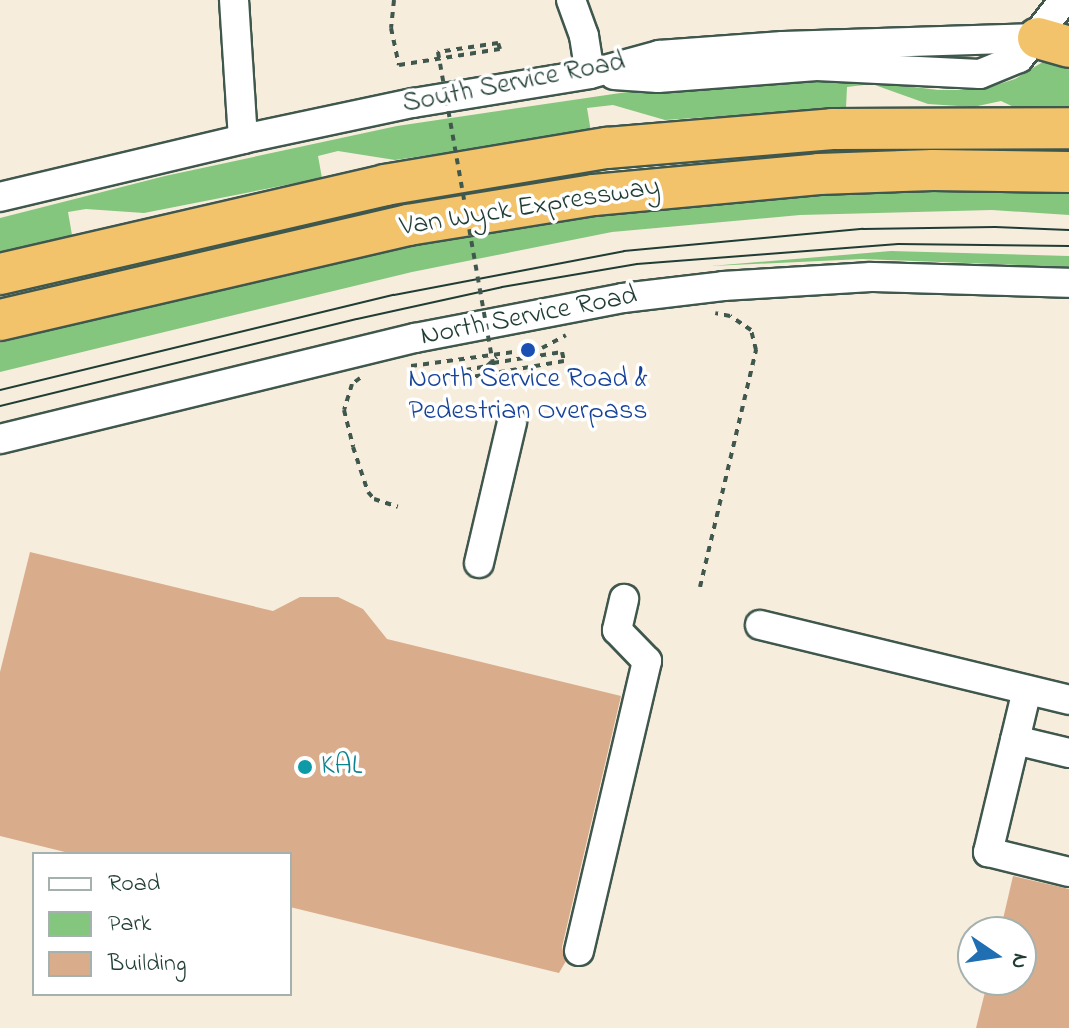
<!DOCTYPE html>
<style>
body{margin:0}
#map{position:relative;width:1069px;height:1028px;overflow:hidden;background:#f7eddc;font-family:"Indie Flower",sans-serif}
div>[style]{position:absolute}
.green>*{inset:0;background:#84c67e}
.building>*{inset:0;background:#d9ad8c}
.path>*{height:4px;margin-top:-2px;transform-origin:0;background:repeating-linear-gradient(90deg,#3f574d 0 6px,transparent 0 12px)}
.roads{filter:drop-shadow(2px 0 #3f574d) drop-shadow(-2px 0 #3f574d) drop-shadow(0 2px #3f574d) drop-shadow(0 -2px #3f574d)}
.minor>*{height:28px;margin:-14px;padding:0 14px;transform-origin:14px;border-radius:14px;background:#fff}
.highway>*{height:40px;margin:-20px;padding:0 20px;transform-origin:20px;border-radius:20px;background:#f2c36a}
.tram>*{height:2px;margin:-1px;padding:0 1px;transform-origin:1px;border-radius:1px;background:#1f3d34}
.path-bridge>*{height:4px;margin-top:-2px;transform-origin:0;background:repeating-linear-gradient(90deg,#3f574d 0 6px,transparent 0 12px)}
.dots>*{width:22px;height:22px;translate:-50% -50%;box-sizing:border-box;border:4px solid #fff;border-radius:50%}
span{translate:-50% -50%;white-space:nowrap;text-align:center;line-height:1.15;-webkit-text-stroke:7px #fff;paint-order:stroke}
.street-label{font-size:28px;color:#1f3d34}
.transit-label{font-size:28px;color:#164399}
.culture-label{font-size:28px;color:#0d838f}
.left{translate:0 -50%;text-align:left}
.legend{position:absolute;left:32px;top:852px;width:260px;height:144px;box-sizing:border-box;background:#fff;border:2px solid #a5b1ae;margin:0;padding:10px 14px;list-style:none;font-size:24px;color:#1f3d34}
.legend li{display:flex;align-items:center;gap:16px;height:40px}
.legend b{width:40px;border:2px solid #a5b1ae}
.north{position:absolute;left:957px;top:916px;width:80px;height:80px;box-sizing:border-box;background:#fff;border:2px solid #a5b1ae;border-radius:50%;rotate:103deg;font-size:22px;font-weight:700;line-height:32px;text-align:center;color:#1f3d34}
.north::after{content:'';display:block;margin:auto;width:28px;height:36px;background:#1f6fb2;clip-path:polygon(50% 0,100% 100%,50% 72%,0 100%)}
</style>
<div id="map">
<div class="green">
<div style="clip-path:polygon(1054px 55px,1069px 58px,1069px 109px,1020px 110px,1001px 101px,973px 107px,928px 104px,872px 84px,847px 87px,846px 108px,665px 120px,613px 105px,587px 108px,591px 132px,395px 160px,338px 151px,318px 156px,322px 178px,144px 213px,86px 209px,68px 212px,72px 235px,0 252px,0 218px,165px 176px,397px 126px,668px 86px,797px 77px,849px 79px,938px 90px,981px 90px,1015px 79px)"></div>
<div style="clip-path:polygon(1002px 189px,1069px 194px,1069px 215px,992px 210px,800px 215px,612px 232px,412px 272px,0 372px,0 343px,342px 259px,518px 224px,752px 196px)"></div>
<div style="clip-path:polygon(891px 251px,1069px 256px,1069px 267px,862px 259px,711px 266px)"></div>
</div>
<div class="building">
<div style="clip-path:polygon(30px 552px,273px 611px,300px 597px,338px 597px,363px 609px,387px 639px,621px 696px,562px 947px,566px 961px,559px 973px,290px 907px,290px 854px,73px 854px,0 836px,0 672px)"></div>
<div style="clip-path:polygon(1013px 876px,1069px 889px,1069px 1028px,976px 1028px,988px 980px,1021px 980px,1021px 932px,1000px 932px)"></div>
</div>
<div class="path">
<div style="left:394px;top:0;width:28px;rotate:96deg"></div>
<div style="left:391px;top:28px;width:38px;rotate:78deg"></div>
<div style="left:399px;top:65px;width:102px;rotate:-9deg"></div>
<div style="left:500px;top:49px;width:6px;rotate:-108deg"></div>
<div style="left:498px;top:43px;width:61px;rotate:171.5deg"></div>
<div style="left:493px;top:363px;width:70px;rotate:-9.1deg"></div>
<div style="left:562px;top:352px;width:9px;rotate:77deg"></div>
<div style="left:564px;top:361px;width:135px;rotate:170.2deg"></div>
<div style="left:431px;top:384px;width:7px;rotate:-98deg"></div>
<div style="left:430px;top:377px;width:58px;rotate:-10.9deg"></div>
<div style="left:487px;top:366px;width:13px;rotate:-42deg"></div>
<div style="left:411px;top:366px;width:132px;rotate:-7.8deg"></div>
<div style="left:542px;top:348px;width:27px;rotate:-28deg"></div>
<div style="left:360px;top:378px;width:10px;rotate:143deg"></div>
<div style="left:352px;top:384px;width:27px;rotate:107deg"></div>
<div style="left:344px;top:410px;width:38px;rotate:76deg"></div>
<div style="left:353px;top:447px;width:47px;rotate:71.6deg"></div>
<div style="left:368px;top:492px;width:9px;rotate:49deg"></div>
<div style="left:374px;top:499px;width:25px;rotate:18deg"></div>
<div style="left:700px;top:587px;width:244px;rotate:-76.7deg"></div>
<div style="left:756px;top:350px;width:21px;rotate:-104deg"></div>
<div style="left:751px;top:330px;width:25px;rotate:-146deg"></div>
<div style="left:730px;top:316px;width:15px;rotate:-169deg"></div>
</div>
<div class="roads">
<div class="minor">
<div style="left:234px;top:0;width:139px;rotate:86.3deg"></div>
<div style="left:571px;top:0;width:38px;rotate:70deg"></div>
<div style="left:584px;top:36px;width:38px;rotate:81deg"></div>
<div style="left:614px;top:75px;width:44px;rotate:3.9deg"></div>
<div style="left:658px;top:78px;width:159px;rotate:-4.3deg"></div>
<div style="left:817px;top:66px;width:163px;rotate:2.8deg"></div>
<div style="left:980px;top:74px;width:42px;rotate:-22.3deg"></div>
<div style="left:1019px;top:58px;width:73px;rotate:-52.2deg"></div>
<div style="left:0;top:197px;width:250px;rotate:-13.4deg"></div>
<div style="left:243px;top:139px;width:174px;rotate:-12deg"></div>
<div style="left:413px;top:103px;width:179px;rotate:-9.3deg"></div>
<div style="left:590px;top:74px;width:72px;rotate:-15.4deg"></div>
<div style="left:659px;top:55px;width:124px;rotate:-4.2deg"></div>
<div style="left:783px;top:46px;width:255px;rotate:-1.8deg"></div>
<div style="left:0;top:439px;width:427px;rotate:-13.7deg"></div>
<div style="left:415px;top:338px;width:212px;rotate:-10.9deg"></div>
<div style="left:623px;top:298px;width:101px;rotate:-6.8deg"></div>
<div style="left:723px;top:286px;width:148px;rotate:-3.5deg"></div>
<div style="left:871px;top:277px;width:198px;rotate:1.7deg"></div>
<div style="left:479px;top:563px;width:145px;rotate:-76.8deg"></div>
<div style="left:760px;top:625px;width:318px;rotate:13.6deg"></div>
<div style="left:1027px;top:690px;width:167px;rotate:103.5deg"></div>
<div style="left:988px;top:852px;width:83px;rotate:13.9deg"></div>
<div style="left:1015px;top:740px;width:56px;rotate:13.5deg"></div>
<div style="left:579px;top:951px;width:298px;rotate:-76.8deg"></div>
<div style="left:647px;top:661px;width:43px;rotate:-134.1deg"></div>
<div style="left:617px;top:630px;width:32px;rotate:-77deg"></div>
</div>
<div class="highway">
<div style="left:1038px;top:38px;width:32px;rotate:16deg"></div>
<div style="left:0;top:274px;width:395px;rotate:-13deg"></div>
<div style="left:385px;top:185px;width:225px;rotate:-9.5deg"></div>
<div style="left:607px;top:148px;width:226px;rotate:-4.8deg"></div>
<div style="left:832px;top:129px;width:237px;rotate:-0.2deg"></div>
<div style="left:0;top:320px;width:419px;rotate:-13.1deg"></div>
<div style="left:408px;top:225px;width:188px;rotate:-9.2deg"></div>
<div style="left:594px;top:195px;width:226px;rotate:-5.3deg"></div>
<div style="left:819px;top:174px;width:114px;rotate:-2deg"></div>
<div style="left:933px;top:170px;width:136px;rotate:0.8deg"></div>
</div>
</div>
<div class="tram">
<div style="left:0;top:390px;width:405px;rotate:-13.6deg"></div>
<div style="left:394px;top:295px;width:234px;rotate:-10.8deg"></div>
<div style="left:624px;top:251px;width:240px;rotate:-5.3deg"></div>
<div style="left:863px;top:229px;width:132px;rotate:-0.9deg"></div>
<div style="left:995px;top:227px;width:74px;rotate:2.3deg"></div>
<div style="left:0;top:406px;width:367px;rotate:-13.7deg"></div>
<div style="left:357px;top:319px;width:148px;rotate:-12.4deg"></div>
<div style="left:502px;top:287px;width:137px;rotate:-9.7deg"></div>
<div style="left:637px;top:264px;width:262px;rotate:-4.4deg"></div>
<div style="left:898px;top:244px;width:171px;rotate:0.7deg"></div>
</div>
<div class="path-bridge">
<div style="left:438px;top:52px;width:328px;rotate:80deg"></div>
</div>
<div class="dots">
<div style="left:528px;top:350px;background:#1a4fb4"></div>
<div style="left:305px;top:767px;background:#0f9aa8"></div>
</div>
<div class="street-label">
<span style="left:514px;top:84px;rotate:-11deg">South Service Road</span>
<span style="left:530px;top:208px;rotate:-9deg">Van Wyck Expressway</span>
<span style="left:529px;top:317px;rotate:-11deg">North Service Road</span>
</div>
<div class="transit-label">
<span style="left:528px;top:396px">North Service Road &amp;<br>Pedestrian Overpass</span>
</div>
<div class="culture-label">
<span class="left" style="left:321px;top:767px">KAL</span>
</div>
<ul class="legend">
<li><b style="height:10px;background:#fff"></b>Road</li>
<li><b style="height:22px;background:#84c67e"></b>Park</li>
<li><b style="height:22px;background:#d9ad8c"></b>Building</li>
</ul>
<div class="north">N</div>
</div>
